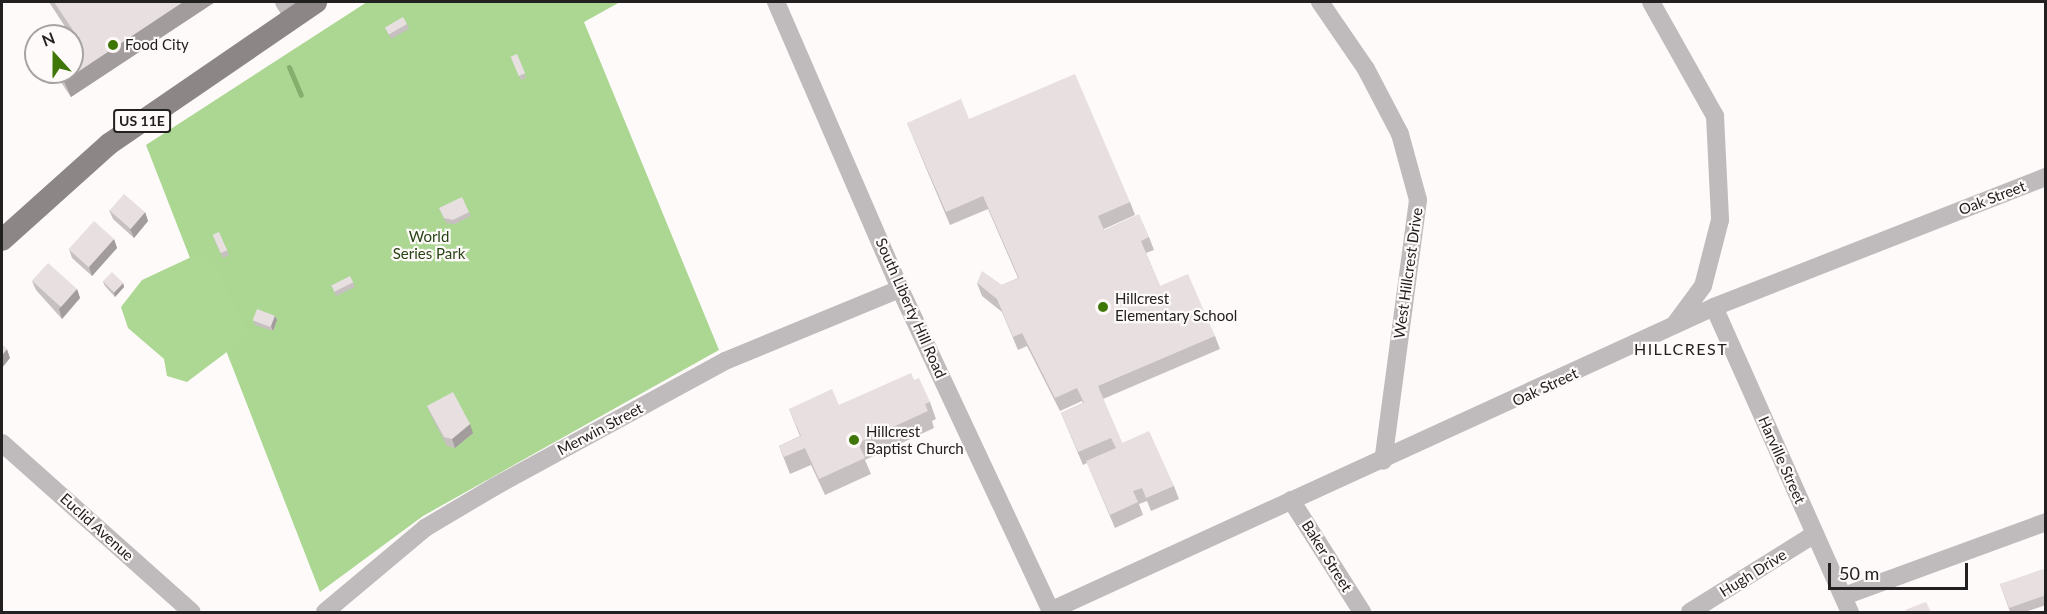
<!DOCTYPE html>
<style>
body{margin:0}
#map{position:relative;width:2047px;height:614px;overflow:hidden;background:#fffafa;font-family:Lato,sans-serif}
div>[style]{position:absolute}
.green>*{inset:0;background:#abd793}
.forest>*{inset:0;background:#acd893}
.stream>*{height:5px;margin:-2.5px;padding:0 2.5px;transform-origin:2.5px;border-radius:2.5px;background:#84ae6c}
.minor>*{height:18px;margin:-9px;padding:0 9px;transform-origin:9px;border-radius:9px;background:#bfbbbc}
.major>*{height:22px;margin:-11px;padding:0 11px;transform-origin:11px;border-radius:11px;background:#8c8687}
.wall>*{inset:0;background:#c7c0c1}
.shaded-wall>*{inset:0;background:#a29c9d}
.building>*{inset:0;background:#e7dfe0;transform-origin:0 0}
.dots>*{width:16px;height:16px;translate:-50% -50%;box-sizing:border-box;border:3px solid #fffafa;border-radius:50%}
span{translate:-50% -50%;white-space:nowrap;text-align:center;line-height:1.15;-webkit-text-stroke:4.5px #fffafa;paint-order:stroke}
.shield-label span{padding:2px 4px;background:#fffafa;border:2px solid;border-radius:4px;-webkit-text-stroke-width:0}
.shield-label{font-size:14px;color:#222020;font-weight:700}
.poi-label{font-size:15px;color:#222020}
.left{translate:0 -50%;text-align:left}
.street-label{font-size:15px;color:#222020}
.park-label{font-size:15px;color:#284415}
.neighbourhood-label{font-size:16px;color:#222020;letter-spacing:1.5px}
.frame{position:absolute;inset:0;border:3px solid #222020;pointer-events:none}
.north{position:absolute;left:24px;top:24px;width:60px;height:60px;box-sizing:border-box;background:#fffafa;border:2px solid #a7a3a3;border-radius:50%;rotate:339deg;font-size:16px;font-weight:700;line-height:24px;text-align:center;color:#222020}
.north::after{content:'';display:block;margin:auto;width:21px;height:27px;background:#3e7607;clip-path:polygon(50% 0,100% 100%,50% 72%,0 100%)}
.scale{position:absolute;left:1828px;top:563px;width:140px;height:27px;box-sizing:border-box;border:3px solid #222020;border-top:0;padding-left:8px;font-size:18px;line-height:21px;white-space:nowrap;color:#222020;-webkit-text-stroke:4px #fffafa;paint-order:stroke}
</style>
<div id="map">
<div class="green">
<div style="clip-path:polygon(367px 2px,620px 2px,584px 22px,719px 350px,423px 516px,320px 592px,146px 145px)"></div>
</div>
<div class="forest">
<div style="clip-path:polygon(202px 252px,214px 262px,248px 336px,187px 382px,167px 376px,164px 359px,128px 328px,121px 307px,142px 280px)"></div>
</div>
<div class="stream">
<div style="left:289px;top:67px;width:30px;rotate:67deg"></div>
</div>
<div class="minor">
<div style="left:284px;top:2px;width:17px;rotate:57deg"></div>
<div style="left:776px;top:2px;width:313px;rotate:66.6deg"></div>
<div style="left:900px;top:289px;width:357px;rotate:64.9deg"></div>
<div style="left:1320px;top:2px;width:81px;rotate:55.5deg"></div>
<div style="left:1366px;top:69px;width:73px;rotate:62.4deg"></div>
<div style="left:1400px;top:134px;width:68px;rotate:74.7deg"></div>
<div style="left:1418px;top:200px;width:263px;rotate:97.6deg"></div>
<div style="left:1651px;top:2px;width:131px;rotate:60.7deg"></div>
<div style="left:1715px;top:116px;width:104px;rotate:87.2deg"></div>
<div style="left:1720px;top:220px;width:68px;rotate:104.4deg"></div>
<div style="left:1703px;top:286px;width:47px;rotate:126.4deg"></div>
<div style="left:1714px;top:307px;width:334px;rotate:66deg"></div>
<div style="left:2px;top:443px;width:254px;rotate:41.7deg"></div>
<div style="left:1291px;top:500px;width:133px;rotate:57.6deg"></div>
<div style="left:1844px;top:596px;width:215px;rotate:-20.1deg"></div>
<div style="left:1050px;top:611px;width:730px;rotate:-24.6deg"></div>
<div style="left:1714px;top:307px;width:357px;rotate:-21.4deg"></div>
<div style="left:325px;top:612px;width:131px;rotate:-40deg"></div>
<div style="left:425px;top:528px;width:80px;rotate:-30.7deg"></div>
<div style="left:494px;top:487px;width:263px;rotate:-28.6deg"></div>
<div style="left:725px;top:361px;width:189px;rotate:-22.4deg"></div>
<div style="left:1690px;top:612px;width:147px;rotate:-32deg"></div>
</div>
<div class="major">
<div style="left:2px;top:240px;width:144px;rotate:-41.9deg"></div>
<div style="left:109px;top:144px;width:251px;rotate:-34.4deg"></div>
</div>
<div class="wall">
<div style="clip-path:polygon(49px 2px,215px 2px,71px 97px,54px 72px,72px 72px,73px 39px)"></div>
<div style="clip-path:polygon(407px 24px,409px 29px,391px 39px,385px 28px)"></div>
<div style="clip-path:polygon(517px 54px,526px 78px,521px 80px,511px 57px)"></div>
<div style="clip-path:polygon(969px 119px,1130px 202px,1135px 215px,1104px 229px,1104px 230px,1149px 237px,1154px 250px,1146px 253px,1160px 286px,1215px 336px,1220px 349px,1103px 399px,1122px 443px,1174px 486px,1179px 499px,1151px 511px,1147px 501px,1139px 504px,1143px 515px,1115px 528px,1087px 463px,1083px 465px,1061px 413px,1083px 403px,1082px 401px,1060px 411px,1027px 346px,1018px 350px,1002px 312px,982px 296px,977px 283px,1002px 285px,1018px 278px,988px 209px,950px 225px,907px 123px)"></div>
<div style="clip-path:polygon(439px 208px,469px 212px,471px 216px,455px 224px,446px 223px)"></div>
<div style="clip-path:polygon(109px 210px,145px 212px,148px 221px,134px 238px,113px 219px)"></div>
<div style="clip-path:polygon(114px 239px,117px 248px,92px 276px,72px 258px,69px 249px)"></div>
<div style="clip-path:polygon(214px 240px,227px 250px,229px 255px,223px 258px)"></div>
<div style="clip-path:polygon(32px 281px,77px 289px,80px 298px,62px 319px,36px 290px)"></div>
<div style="clip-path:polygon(103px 282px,123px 283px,124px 287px,115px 297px,105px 286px)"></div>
<div style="clip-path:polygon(353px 282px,355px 287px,336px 296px,331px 285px)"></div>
<div style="clip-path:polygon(275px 316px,277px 320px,273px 331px,255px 325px,253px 320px)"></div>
<div style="clip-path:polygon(914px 380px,930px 402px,936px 419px,932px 421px,934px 428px,865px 460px,871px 474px,825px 495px,811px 465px,790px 474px,779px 446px,800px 436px,789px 409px,839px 405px)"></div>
<div style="clip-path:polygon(427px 406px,473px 433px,455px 448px,447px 446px,431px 415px)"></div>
<div style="clip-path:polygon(2046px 575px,2046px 605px,2025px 612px,2010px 612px,2000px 584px)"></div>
</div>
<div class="shaded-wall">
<div style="clip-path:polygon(183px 2px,215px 2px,71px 97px,64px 81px)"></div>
<div style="clip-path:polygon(145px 212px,148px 221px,134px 238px,130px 229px)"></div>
<div style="clip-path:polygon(114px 239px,117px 248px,92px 276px,89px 267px)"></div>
<div style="clip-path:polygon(123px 283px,124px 287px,115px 297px,114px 292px)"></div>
<div style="clip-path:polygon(77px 289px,80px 298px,62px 319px,59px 309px)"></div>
<div style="clip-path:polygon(275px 316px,277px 320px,273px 331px,271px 326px)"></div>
<div style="clip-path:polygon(7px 349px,10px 358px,2px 368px,2px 355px)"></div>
<div style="clip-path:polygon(470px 424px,473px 433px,455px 448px,452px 439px)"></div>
</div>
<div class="building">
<div style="clip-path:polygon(54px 2px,183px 2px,64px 81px,59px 72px,72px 72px,72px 39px,77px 36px)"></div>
<div style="left:403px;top:17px;width:8px;height:21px;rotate:60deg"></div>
<div style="left:517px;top:54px;width:21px;height:7px;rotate:67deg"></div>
<div style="clip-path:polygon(1075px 74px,1130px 202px,1098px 216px,1104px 230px,1139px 214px,1149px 237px,1141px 241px,1160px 286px,1188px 274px,1215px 336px,1098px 386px,1122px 443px,1149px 431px,1174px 486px,1146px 498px,1142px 488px,1133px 491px,1138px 502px,1110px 515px,1086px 461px,1116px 448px,1111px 438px,1078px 452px,1061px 413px,1084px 403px,1077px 388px,1055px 398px,1022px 333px,1013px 337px,997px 299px,977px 283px,982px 271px,1002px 285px,1019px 278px,983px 196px,946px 212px,907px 123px,961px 99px,969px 119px)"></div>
<div style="left:124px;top:194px;width:28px;height:22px;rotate:41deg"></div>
<div style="clip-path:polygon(462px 197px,469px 212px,453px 220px,444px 218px,439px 208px)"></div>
<div style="left:94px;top:221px;width:27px;height:38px;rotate:42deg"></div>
<div style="left:219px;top:232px;width:20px;height:7px;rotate:66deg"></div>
<div style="left:48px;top:263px;width:39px;height:24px;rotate:42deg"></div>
<div style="left:112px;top:272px;width:16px;height:13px;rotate:45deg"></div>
<div style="left:350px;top:276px;width:7px;height:21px;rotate:63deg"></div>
<div style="left:257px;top:309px;width:19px;height:12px;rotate:21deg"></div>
<div style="clip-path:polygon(2px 344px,7px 349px,2px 355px)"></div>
<div style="clip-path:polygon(911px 373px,914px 380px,919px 378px,930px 402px,925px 404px,928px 411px,858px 443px,865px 458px,819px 479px,805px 448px,784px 457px,779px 446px,801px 436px,789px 409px,832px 389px,839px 405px)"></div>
<div style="clip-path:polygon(453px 392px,470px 424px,452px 439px,444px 437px,427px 406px)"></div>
<div style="clip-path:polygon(2043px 569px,2046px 575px,2046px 595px,2009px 608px,2000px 584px)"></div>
<div style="clip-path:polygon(1926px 602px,1931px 612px,1906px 612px,1905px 610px)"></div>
</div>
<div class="dots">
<div style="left:113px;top:45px;background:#3e7607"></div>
<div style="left:1103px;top:307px;background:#3e7607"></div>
<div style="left:854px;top:440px;background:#3e7607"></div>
</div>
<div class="shield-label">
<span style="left:142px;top:121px">US 11E</span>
</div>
<div class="poi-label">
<span class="left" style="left:125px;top:45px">Food City</span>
<span class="left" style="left:1115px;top:307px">Hillcrest<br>Elementary School</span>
<span class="left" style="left:866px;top:440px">Hillcrest<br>Baptist Church</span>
</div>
<div class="street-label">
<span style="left:1992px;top:198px;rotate:-21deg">Oak Street</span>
<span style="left:1408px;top:273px;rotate:-82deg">West Hillcrest Drive</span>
<span style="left:911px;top:308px;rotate:66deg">South Liberty Hill Road</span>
<span style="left:1545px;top:387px;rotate:-25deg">Oak Street</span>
<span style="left:600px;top:429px;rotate:-28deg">Merwin Street</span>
<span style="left:1782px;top:460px;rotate:66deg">Harville Street</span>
<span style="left:97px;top:527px;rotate:42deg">Euclid Avenue</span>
<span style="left:1327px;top:556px;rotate:58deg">Baker Street</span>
<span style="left:1753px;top:573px;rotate:-32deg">Hugh Drive</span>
</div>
<div class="park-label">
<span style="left:429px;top:245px">World<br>Series Park</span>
</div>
<div class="neighbourhood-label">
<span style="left:1681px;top:349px">HILLCREST</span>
</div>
<div class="frame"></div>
<div class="north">N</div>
<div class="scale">50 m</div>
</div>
